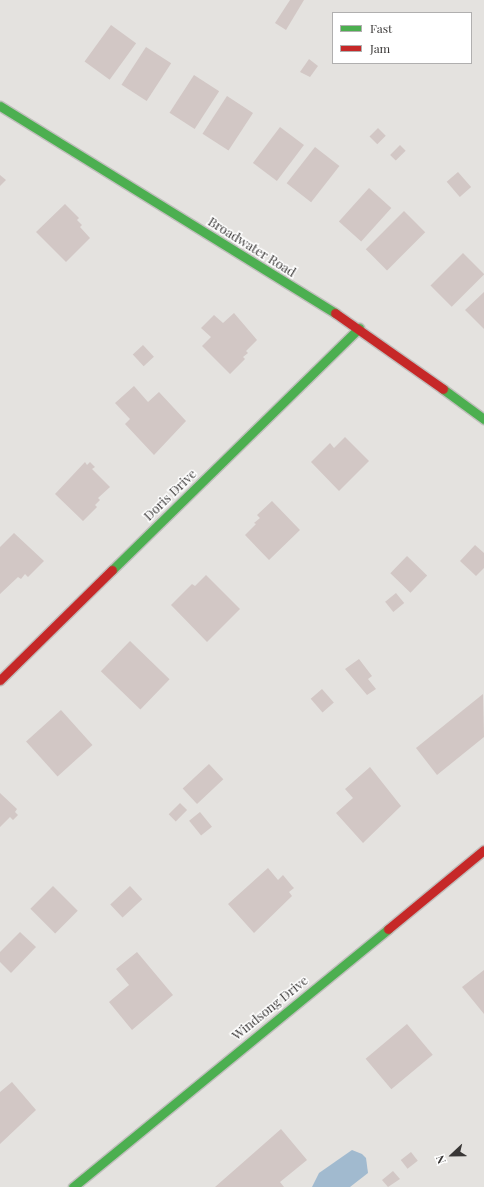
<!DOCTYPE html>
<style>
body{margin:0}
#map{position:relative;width:484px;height:1187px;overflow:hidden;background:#e4e2df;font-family:"Playfair Display",serif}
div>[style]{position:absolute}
.water>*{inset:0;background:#a1bacf}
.building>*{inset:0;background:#d2c7c5;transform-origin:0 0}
.roads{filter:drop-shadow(1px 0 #c1bfbd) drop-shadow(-1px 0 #c1bfbd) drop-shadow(0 1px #c1bfbd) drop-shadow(0 -1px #c1bfbd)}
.fast>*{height:9px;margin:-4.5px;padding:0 4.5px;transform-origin:4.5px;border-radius:4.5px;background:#4caf50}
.jam>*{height:9px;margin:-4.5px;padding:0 4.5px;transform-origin:4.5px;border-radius:4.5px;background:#c62828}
span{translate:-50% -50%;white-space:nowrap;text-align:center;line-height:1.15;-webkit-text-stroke:3px #fff;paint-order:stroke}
.street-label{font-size:13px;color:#393736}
.legend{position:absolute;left:332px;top:12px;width:140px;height:52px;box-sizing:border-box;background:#fff;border:1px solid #b0afaf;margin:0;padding:5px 7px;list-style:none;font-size:12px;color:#393736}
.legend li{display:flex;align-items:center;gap:8px;height:20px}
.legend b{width:20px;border:1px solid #b0afaf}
.north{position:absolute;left:432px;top:1135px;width:40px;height:40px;-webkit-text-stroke:3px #fff;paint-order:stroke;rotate:248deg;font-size:11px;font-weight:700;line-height:16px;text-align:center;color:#393736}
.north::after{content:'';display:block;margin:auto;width:14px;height:18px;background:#393736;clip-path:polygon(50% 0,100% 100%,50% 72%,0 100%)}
</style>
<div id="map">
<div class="water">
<div style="clip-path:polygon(352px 1150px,362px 1154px,366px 1158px,368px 1173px,350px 1187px,312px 1187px,319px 1173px)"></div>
</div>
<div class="building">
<div style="clip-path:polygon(290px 0,304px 0,286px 30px,275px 23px)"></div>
<div style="left:111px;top:25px;width:31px;height:45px;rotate:36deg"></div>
<div style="left:146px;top:47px;width:30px;height:45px;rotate:33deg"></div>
<div style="clip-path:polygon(309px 59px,318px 66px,310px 77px,300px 72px)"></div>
<div style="left:194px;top:75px;width:30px;height:45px;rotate:33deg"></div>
<div style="left:227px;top:96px;width:31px;height:45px;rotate:33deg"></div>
<div style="left:280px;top:127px;width:30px;height:45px;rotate:37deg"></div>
<div style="left:378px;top:128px;width:11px;height:12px;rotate:45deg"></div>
<div style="left:400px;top:145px;width:8px;height:14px;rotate:45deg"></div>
<div style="left:315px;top:147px;width:31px;height:46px;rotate:38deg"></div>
<div style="left:458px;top:172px;width:20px;height:15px;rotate:49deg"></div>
<div style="clip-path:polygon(0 175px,6px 180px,0 186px)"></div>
<div style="left:369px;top:188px;width:30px;height:45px;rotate:42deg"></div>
<div style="clip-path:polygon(65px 204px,79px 218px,77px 220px,82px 225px,80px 227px,90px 238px,66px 262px,36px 232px)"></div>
<div style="left:404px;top:211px;width:30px;height:54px;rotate:45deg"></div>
<div style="left:463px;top:253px;width:30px;height:46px;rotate:45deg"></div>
<div style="clip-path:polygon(484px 292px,484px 329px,465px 310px)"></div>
<div style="clip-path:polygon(234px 313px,257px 340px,246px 351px,248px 353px,243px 357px,245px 359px,230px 374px,202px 346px,211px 337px,201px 328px,214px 315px,223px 323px)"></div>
<div style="left:143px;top:345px;width:16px;height:14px;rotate:47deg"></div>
<div style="clip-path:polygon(134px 386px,148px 402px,159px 392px,186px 421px,154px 455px,125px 424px,130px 419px,115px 403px)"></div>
<div style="clip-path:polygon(345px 437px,369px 461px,339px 491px,311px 462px,330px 443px,334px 448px)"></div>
<div style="clip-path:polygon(85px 462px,87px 465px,90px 462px,95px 467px,92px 469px,110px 487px,98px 498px,100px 500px,95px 505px,97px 507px,83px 521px,55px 494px)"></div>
<div style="clip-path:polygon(272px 501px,300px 530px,269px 560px,245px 535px,256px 524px,254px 523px,260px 518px,257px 515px)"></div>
<div style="clip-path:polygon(14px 533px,44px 561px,28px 577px,25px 574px,21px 579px,18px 577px,0 594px,0 547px)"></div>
<div style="clip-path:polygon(475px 545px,484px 553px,484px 568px,476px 576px,460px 561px)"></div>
<div style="left:407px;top:556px;width:28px;height:24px;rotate:44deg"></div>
<div style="clip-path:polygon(206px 575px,240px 609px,207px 642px,171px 605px,192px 584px,195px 586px)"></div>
<div style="left:396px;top:593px;width:13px;height:14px;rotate:51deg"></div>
<div style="left:130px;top:641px;width:55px;height:42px;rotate:44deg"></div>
<div style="clip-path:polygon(359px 659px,372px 676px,368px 679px,376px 689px,367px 695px,345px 669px)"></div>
<div style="left:322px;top:689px;width:18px;height:15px;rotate:49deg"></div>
<div style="clip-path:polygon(483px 694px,484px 737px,437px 775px,416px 748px)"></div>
<div style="left:61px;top:710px;width:47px;height:47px;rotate:48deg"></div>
<div style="left:209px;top:764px;width:21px;height:36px;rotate:47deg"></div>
<div style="clip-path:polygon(370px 767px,401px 806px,363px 843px,336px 813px,353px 798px,345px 789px)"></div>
<div style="clip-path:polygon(0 793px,17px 809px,15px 812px,18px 815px,13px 820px,10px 817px,0 827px)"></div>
<div style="left:180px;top:803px;width:10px;height:16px;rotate:45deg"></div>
<div style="left:200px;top:812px;width:19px;height:14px;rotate:51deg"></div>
<div style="clip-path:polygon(268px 868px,278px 880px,283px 875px,292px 886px,294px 888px,289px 892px,292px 896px,254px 933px,228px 904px)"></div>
<div style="left:53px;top:886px;width:35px;height:32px;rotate:45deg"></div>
<div style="left:130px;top:886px;width:18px;height:27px;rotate:47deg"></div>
<div style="clip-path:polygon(20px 932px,36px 947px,11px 973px,0 962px,0 952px)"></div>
<div style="clip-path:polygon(137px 952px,173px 995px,132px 1030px,109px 1002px,129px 985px,116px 969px)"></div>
<div style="clip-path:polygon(484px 970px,484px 1014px,462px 987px)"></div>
<div style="left:407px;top:1024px;width:40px;height:54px;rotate:50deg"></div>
<div style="clip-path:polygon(12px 1082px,36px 1110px,0 1144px,0 1092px)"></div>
<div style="clip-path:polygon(281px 1129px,307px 1160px,280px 1182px,284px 1187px,215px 1187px)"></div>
<div style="left:411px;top:1152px;width:11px;height:13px;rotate:52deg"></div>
<div style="clip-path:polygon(393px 1171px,400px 1179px,388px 1187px,382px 1180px)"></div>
</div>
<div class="roads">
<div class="fast">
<div style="left:0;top:106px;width:394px;rotate:31.7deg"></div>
<div style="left:443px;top:389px;width:51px;rotate:36.2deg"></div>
<div style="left:112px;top:570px;width:346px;rotate:-44.4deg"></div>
<div style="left:73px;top:1187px;width:407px;rotate:-39.3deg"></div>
</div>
<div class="jam">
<div style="left:335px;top:313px;width:132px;rotate:35.1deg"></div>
<div style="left:0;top:680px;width:157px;rotate:-44.5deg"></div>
<div style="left:388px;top:929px;width:124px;rotate:-39.5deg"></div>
</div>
</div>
<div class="street-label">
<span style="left:252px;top:247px;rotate:32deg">Broadwater Road</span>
<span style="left:170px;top:495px;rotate:-44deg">Doris Drive</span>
<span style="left:270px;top:1008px;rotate:-39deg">Windsong Drive</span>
</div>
<ul class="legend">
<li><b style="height:5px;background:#4caf50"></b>Fast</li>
<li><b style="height:5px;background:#c62828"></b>Jam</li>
</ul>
<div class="north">N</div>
</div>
